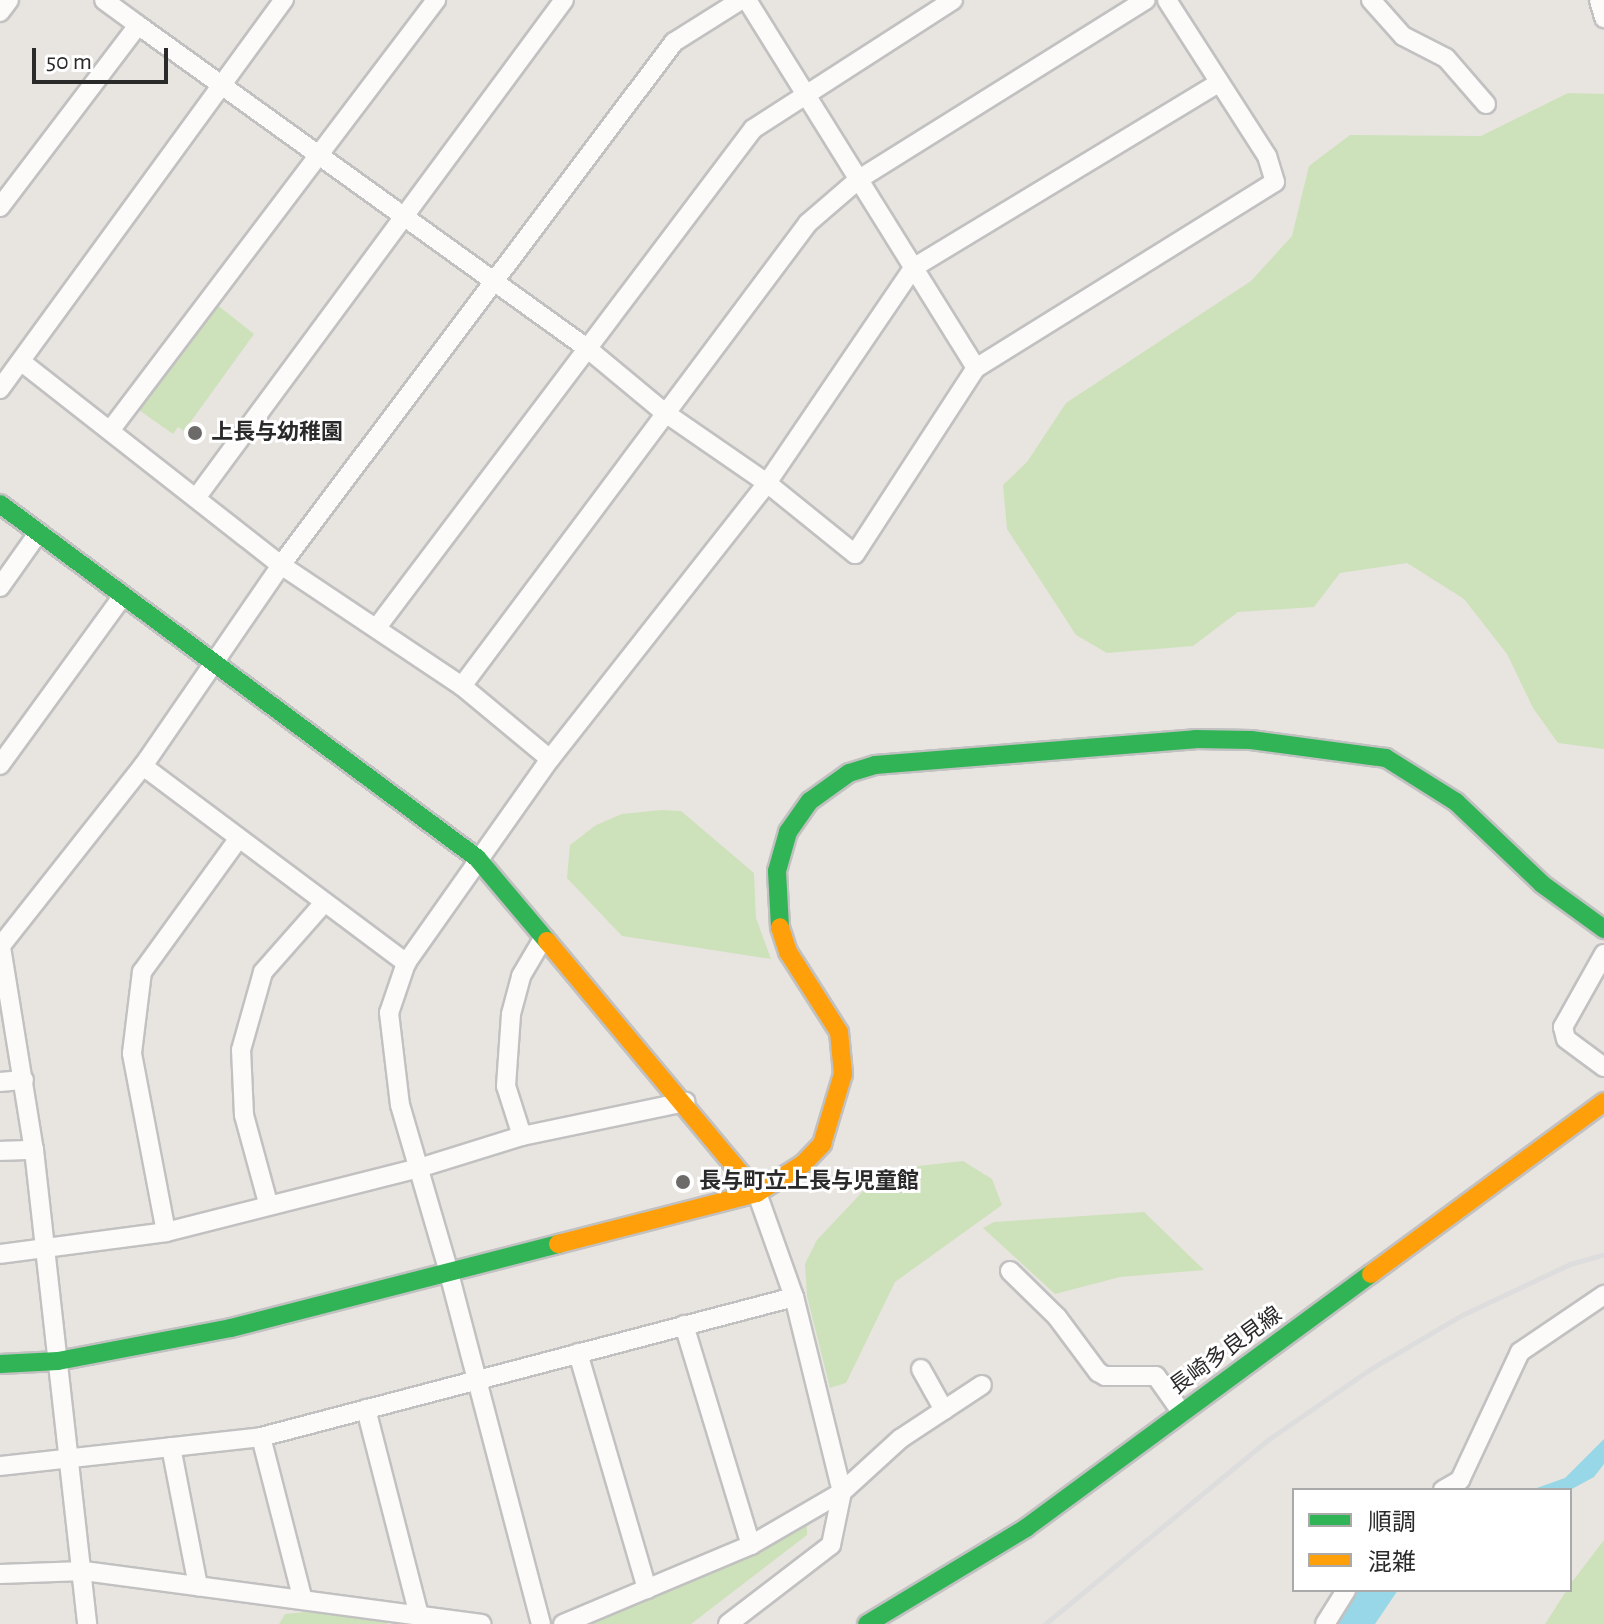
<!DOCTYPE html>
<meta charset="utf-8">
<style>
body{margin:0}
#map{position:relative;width:1604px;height:1624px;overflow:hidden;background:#e8e4e0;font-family:"Alegreya Sans","Noto Sans JP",sans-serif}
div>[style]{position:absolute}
.green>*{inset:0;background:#cde2ba}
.water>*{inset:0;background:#97d7e7}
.roads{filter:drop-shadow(2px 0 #c2c1c1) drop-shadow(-2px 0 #c2c1c1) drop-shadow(0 2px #c2c1c1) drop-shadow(0 -2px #c2c1c1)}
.street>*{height:18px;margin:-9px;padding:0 9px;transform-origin:9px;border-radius:9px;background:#fcfbfa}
.fast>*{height:18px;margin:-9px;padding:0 9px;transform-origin:9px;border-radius:9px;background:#30b455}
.slow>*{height:18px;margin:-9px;padding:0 9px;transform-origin:9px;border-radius:9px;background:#ff9f0a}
.rail>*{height:5px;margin:-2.5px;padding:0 2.5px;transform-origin:2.5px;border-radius:2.5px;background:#deddde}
.dots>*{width:22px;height:22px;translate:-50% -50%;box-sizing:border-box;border:4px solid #fff;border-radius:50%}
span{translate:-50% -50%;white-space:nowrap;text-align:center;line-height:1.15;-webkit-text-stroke:6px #fff;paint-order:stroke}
.poi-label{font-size:22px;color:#2a2a2a;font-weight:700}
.left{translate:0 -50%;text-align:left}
.street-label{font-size:22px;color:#2a2a2a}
.legend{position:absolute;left:1292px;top:1488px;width:280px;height:104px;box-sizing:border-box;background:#fff;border:2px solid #aaa;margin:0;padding:10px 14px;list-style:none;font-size:24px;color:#2a2a2a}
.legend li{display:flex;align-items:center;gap:16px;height:40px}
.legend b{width:40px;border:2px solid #aaa}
.scale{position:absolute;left:32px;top:48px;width:136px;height:36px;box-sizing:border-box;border:4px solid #2a2a2a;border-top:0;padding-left:10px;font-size:24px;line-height:28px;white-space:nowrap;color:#2a2a2a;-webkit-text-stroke:6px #fff;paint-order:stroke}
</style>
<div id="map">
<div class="green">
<div style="clip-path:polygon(1568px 93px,1604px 94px,1604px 749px,1558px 743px,1533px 708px,1507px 654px,1464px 599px,1407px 563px,1340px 573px,1314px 607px,1238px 612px,1193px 646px,1107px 653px,1076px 635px,1007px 529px,1003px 485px,1027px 462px,1066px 403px,1251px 281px,1292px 236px,1309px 166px,1350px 135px,1481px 136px)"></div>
<div style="clip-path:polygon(216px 304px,254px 334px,184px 431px,178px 427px,173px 434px,136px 408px)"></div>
<div style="clip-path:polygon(661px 810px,681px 811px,754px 873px,756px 918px,771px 959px,622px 936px,567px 878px,570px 845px,596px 825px,622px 814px)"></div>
<div style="clip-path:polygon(963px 1161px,992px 1179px,1002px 1205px,895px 1282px,846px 1383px,830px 1388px,807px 1296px,805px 1264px,817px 1240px,883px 1170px)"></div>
<div style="clip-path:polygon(1144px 1212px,1204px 1270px,1120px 1277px,1055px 1294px,983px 1228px,994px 1222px)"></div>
<div style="clip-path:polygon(807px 1518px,807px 1535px,691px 1624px,579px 1624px,761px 1550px)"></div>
<div style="clip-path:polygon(1604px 1540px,1604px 1624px,1545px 1624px,1572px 1582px)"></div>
<div style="clip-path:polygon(305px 1612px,386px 1620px,388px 1624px,279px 1624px,285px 1614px)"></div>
</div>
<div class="water">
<div style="clip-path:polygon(1604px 1439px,1604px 1464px,1594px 1477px,1570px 1490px,1531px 1490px,1565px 1478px)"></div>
<div style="clip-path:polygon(1357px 1590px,1398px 1590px,1375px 1624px,1336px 1624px)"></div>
</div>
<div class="roads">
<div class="street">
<div style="left:747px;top:0;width:433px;rotate:58.1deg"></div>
<div style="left:1371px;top:0;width:48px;rotate:48.4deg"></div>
<div style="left:1403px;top:36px;width:48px;rotate:27.1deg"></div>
<div style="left:1446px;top:58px;width:61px;rotate:49deg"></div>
<div style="left:1599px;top:0;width:19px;rotate:74deg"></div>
<div style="left:0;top:12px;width:15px;rotate:-53deg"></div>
<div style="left:138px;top:25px;width:555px;rotate:35.75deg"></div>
<div style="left:588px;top:349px;width:99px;rotate:39.7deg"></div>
<div style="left:664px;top:412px;width:125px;rotate:34.6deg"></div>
<div style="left:767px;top:483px;width:113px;rotate:38.9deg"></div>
<div style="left:855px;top:554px;width:222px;rotate:-57deg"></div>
<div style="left:976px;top:368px;width:352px;rotate:-31.9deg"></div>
<div style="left:1275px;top:182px;width:27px;rotate:-107deg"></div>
<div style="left:1267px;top:156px;width:185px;rotate:-122.7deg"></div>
<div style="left:0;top:207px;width:228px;rotate:-52.8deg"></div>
<div style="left:138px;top:25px;width:42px;rotate:-143.7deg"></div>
<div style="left:23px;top:363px;width:328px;rotate:38.1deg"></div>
<div style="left:281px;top:565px;width:218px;rotate:33.8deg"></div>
<div style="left:462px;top:686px;width:114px;rotate:39.7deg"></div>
<div style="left:0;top:389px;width:482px;rotate:-53.9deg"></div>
<div style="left:112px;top:428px;width:537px;rotate:-52.87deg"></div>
<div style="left:196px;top:498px;width:619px;rotate:-53.54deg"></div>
<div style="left:0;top:587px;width:67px;rotate:-54.7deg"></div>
<div style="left:378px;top:626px;width:623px;rotate:-52.96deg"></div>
<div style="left:753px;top:129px;width:238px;rotate:-32.8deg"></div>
<div style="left:462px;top:686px;width:578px;rotate:-53.23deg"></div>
<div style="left:808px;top:223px;width:67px;rotate:-40.8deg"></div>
<div style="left:859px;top:179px;width:338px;rotate:-32deg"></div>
<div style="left:0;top:765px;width:209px;rotate:-54deg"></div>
<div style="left:143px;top:766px;width:329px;rotate:36.8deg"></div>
<div style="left:0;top:941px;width:212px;rotate:80.8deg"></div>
<div style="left:34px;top:1150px;width:477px;rotate:83.6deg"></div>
<div style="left:3px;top:943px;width:226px;rotate:-51.7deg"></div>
<div style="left:143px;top:766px;width:244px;rotate:-55.5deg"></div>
<div style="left:281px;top:565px;width:654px;rotate:-53.08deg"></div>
<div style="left:674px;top:42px;width:79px;rotate:-32.1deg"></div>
<div style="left:1604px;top:954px;width:84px;rotate:119.3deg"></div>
<div style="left:1563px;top:1027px;width:12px;rotate:76deg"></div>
<div style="left:1566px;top:1039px;width:47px;rotate:36.4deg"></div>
<div style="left:0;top:1082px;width:24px;rotate:-5deg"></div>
<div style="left:522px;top:1136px;width:52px;rotate:-107.7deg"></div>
<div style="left:506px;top:1086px;width:72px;rotate:-86deg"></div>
<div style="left:511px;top:1014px;width:39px;rotate:-75deg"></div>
<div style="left:521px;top:976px;width:45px;rotate:-59.5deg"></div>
<div style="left:0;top:1151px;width:34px;rotate:-2deg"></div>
<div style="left:268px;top:1203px;width:91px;rotate:-105.3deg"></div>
<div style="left:244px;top:1115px;width:65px;rotate:-92.6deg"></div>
<div style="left:241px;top:1050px;width:81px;rotate:-74.2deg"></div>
<div style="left:263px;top:972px;width:91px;rotate:-48.6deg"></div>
<div style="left:166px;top:1232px;width:182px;rotate:-100.8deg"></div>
<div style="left:132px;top:1053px;width:82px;rotate:-83deg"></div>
<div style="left:142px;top:972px;width:165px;rotate:-54.1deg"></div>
<div style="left:0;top:1254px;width:167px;rotate:-7.5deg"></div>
<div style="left:166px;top:1232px;width:261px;rotate:-14.2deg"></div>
<div style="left:419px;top:1168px;width:108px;rotate:-17.3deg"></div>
<div style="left:522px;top:1136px;width:167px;rotate:-11.8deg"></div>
<div style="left:1010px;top:1271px;width:66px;rotate:44.4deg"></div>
<div style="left:1057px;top:1317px;width:69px;rotate:53.3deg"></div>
<div style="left:1098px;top:1372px;width:8px;rotate:30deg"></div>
<div style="left:1105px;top:1376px;width:51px"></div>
<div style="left:1156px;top:1376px;width:45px;rotate:54.9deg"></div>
<div style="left:684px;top:1325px;width:230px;rotate:73.1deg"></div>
<div style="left:578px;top:1353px;width:246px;rotate:73.7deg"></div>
<div style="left:921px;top:1369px;width:47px;rotate:60.7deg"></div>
<div style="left:366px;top:1409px;width:214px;rotate:75.6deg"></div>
<div style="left:261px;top:1437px;width:168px;rotate:75.6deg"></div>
<div style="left:171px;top:1447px;width:142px;rotate:79deg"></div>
<div style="left:0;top:1466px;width:263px;rotate:-6.3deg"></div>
<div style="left:261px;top:1437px;width:551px;rotate:-14.72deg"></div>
<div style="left:1443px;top:1490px;width:20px;rotate:-30deg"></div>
<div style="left:1460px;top:1480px;width:141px;rotate:-64.9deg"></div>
<div style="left:1520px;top:1352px;width:102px;rotate:-34.2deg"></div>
<div style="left:0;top:1574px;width:84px;rotate:-2deg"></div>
<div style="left:84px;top:1571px;width:401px;rotate:7.6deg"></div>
<div style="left:541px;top:1624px;width:367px;rotate:-104.7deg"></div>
<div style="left:448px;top:1269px;width:171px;rotate:-106.3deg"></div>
<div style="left:400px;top:1105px;width:93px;rotate:-96.8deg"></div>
<div style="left:389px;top:1013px;width:53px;rotate:-71.2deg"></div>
<div style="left:406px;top:963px;width:250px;rotate:-54.8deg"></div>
<div style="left:550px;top:759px;width:351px;rotate:-51.8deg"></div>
<div style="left:767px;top:483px;width:260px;rotate:-55.8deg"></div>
<div style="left:913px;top:268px;width:358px;rotate:-31.2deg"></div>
<div style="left:563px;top:1624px;width:204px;rotate:-22.8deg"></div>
<div style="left:751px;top:1545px;width:105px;rotate:-30.2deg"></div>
<div style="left:842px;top:1492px;width:201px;rotate:-103.8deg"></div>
<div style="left:794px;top:1297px;width:110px;rotate:-109.6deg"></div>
<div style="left:728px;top:1624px;width:130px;rotate:-37.5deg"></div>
<div style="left:831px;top:1545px;width:54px;rotate:-78.3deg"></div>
<div style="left:842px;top:1492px;width:79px;rotate:-42.4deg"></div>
<div style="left:900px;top:1439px;width:98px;rotate:-33.4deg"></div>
<div style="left:1325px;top:1624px;width:40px;rotate:-58deg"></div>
</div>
<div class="fast">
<div style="left:0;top:504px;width:594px;rotate:36.58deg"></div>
<div style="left:477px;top:858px;width:109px;rotate:49.9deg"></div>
<div style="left:780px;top:927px;width:56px;rotate:-93.1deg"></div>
<div style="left:777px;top:871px;width:41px;rotate:-74.2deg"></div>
<div style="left:788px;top:832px;width:38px;rotate:-55deg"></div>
<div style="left:810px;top:801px;width:48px;rotate:-35.7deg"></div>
<div style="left:849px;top:773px;width:27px;rotate:-17deg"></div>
<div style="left:875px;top:765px;width:321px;rotate:-4.6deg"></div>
<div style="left:1195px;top:739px;width:56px;rotate:1deg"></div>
<div style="left:1251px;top:740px;width:136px;rotate:7.6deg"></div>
<div style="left:1386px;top:758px;width:83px;rotate:32.2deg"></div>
<div style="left:1456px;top:802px;width:119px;rotate:43.6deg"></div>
<div style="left:1542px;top:884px;width:77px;rotate:36deg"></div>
<div style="left:0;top:1364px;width:58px;rotate:-3deg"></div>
<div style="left:58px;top:1361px;width:176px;rotate:-10.8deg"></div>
<div style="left:231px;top:1328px;width:338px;rotate:-14.4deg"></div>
<div style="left:867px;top:1624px;width:186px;rotate:-31.1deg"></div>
<div style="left:1026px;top:1528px;width:428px;rotate:-36.4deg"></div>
</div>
<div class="slow">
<div style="left:547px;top:941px;width:328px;rotate:50.2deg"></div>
<div style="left:558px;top:1244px;width:205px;rotate:-14.4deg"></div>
<div style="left:757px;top:1193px;width:54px;rotate:-32.2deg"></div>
<div style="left:803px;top:1164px;width:28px;rotate:-46deg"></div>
<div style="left:822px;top:1144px;width:73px;rotate:-73.3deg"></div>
<div style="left:843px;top:1074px;width:42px;rotate:-95.4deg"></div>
<div style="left:839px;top:1032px;width:95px;rotate:-122.5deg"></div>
<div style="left:788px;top:952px;width:26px;rotate:-108deg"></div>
<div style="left:1371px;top:1274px;width:290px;rotate:-36.4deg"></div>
</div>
</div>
<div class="rail">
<div style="left:1045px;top:1624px;width:287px;rotate:-39.6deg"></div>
<div style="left:1266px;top:1441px;width:129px;rotate:-34.6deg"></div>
<div style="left:1372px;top:1368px;width:104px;rotate:-30.5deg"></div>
<div style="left:1462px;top:1315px;width:119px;rotate:-25.3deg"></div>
<div style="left:1570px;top:1264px;width:35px;rotate:-16deg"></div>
</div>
<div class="dots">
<div style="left:195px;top:433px;background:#6c6b6a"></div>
<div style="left:683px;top:1182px;background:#6c6b6a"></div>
</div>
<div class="poi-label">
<span class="left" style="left:211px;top:433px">上長与幼稚園</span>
<span class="left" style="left:699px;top:1182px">長与町立上長与児童館</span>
</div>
<div class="street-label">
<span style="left:1226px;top:1351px;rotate:-36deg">長崎多良見線</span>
</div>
<ul class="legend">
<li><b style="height:10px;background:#30b455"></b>順調</li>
<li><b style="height:10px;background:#ff9f0a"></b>混雑</li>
</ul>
<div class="scale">50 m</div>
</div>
